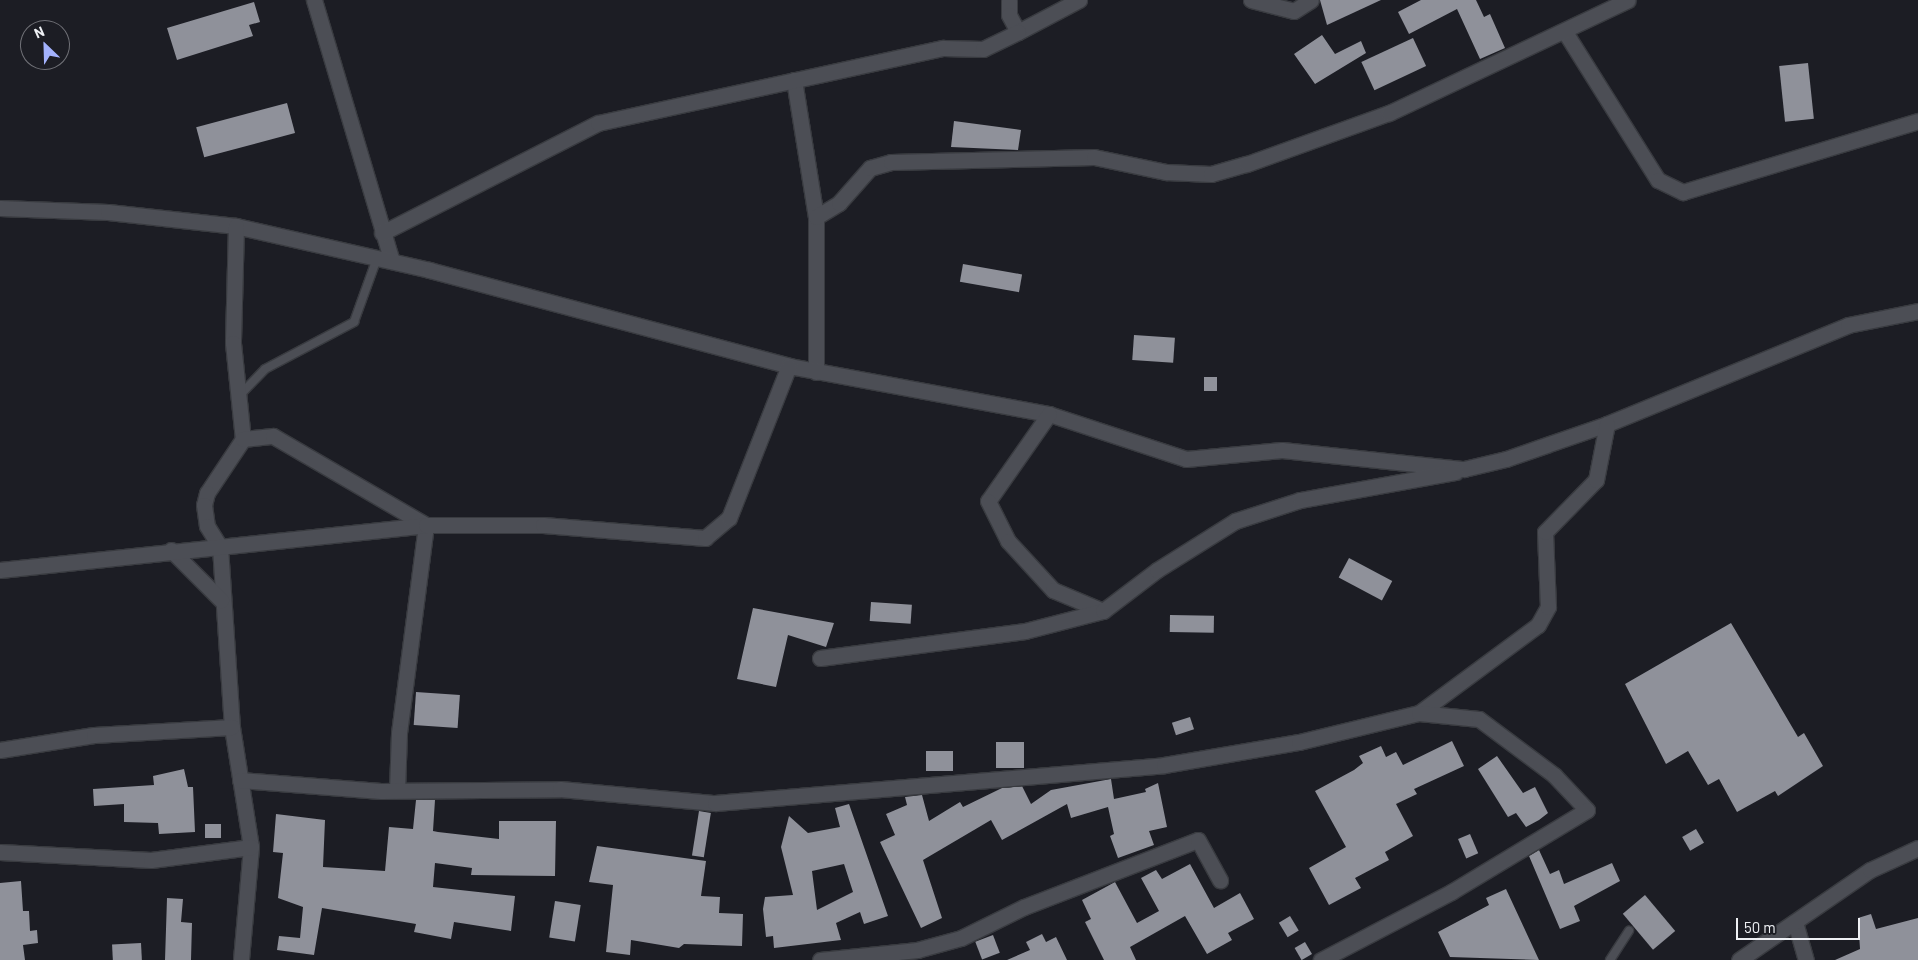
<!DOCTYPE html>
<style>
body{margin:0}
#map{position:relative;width:1918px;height:960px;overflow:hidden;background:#1c1d24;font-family:Barlow,sans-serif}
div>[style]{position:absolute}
.building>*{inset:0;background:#8f919a;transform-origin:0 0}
.roads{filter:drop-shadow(1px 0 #393b40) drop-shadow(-1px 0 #393b40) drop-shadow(0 1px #393b40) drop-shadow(0 -1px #393b40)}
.service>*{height:8px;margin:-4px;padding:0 4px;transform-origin:4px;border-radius:4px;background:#4c4e55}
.minor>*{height:15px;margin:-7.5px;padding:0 7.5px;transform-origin:7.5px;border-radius:7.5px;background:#4c4e55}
span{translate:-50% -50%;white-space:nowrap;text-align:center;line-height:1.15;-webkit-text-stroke:5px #1c1d24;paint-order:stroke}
.north{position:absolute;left:20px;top:20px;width:50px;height:50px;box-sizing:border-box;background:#1c1d24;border:1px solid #707177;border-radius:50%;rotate:336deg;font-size:14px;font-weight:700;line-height:20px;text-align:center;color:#eef0f4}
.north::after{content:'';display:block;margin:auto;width:18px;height:22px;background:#a3b2fd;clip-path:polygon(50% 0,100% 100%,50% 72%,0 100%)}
.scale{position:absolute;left:1736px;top:918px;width:124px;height:22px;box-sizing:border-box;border:2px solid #eef0f4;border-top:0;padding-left:6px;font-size:15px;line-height:18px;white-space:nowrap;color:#eef0f4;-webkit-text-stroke:4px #1c1d24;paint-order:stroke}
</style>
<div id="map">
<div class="building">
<div style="clip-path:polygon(1320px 0,1381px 0,1327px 25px)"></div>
<div style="clip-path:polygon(1421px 0,1476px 0,1484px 17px,1490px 14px,1505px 48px,1480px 59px,1457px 9px,1409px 34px,1398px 12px)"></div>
<div style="clip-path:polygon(254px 2px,260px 22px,249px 25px,253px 36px,177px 60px,167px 28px)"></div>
<div style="clip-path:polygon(1322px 35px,1335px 54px,1361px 41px,1366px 53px,1315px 84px,1294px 54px)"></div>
<div style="left:1413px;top:38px;width:31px;height:57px;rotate:65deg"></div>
<div style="left:1808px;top:63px;width:56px;height:29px;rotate:84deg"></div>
<div style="left:287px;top:103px;width:31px;height:94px;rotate:75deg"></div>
<div style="clip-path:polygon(954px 121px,1021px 130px,1018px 150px,951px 147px)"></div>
<div style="left:963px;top:264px;width:60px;height:18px;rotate:10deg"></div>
<div style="left:1134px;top:335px;width:41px;height:25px;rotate:4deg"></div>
<div style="left:1204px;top:377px;width:13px;height:14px"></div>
<div style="left:1349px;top:558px;width:49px;height:22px;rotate:28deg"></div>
<div style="left:871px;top:602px;width:41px;height:19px;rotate:4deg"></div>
<div style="clip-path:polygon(753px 608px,834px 623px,826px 647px,788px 635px,776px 687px,737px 679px)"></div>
<div style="left:1170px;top:615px;width:44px;height:17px;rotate:1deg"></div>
<div style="clip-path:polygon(1731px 623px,1798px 737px,1804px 733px,1823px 766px,1778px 796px,1775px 791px,1737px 812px,1719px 779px,1708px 785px,1688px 751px,1666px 764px,1625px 684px)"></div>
<div style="left:416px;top:692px;width:44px;height:33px;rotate:4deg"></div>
<div style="left:1190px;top:717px;width:13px;height:19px;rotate:72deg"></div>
<div style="clip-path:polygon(1452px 741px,1464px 766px,1414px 789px,1417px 794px,1396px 804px,1413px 836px,1385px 852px,1389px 860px,1355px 878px,1361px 888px,1329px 905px,1309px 868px,1346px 847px,1315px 791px,1354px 770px,1363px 763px,1359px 756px,1381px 746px,1386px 757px,1396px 752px,1403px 765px)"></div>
<div style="left:996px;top:742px;width:28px;height:26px"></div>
<div style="left:926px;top:751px;width:27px;height:20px"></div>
<div style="clip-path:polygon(1497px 756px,1523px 793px,1535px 787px,1548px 813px,1539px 820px,1526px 827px,1516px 813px,1508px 817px,1478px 769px)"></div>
<div style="clip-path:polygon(184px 769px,188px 787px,193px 787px,195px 832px,159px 834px,158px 823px,124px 822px,124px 804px,94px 806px,93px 789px,154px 785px,153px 776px)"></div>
<div style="clip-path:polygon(1111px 779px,1114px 799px,1146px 792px,1145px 789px,1158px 783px,1167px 827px,1149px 831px,1154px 845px,1118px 858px,1110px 836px,1114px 834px,1108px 807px,1071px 818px,1067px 804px,1002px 840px,991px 820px,923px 860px,942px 918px,921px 928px,880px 842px,895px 835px,886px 814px,907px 805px,905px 797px,922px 795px,929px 821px,960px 802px,963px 807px,1002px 788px,1022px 786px,1031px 804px,1051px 790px)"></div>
<div style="clip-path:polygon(416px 800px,435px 800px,433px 831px,438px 832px,499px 839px,499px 821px,556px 821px,555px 876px,471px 875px,472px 868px,435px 863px,433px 887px,515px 896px,511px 931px,454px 922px,451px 939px,414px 932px,416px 924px,322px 908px,314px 955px,277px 950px,279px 936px,300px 938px,303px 907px,278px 898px,283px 853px,273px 852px,276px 814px,325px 820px,323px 867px,385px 871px,389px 827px,413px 829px)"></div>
<div style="clip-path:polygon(evenodd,849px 804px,888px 916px,864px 924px,860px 912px,836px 923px,841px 940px,774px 948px,773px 936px,766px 937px,763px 909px,765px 897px,793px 895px,781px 847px,789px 816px,808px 833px,840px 827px,835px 808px,849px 804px,844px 864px,853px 892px,817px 910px,812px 871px,844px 864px)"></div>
<div style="left:699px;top:811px;width:12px;height:45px;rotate:9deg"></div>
<div style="left:205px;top:824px;width:16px;height:14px"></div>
<div style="left:1696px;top:829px;width:16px;height:16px;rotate:60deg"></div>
<div style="left:1470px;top:834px;width:21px;height:13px;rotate:67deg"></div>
<div style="clip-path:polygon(597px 846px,706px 861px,701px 896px,720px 897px,719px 913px,743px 914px,742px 946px,684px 944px,679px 948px,631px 940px,630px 955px,606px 952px,613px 885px,589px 882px)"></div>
<div style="clip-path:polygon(1539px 850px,1550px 874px,1559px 870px,1564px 884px,1612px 863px,1620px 881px,1574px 906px,1580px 921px,1560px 929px,1529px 856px)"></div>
<div style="clip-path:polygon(1190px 864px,1214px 908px,1240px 893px,1254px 919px,1228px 933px,1232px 940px,1207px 954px,1185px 916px,1130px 947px,1136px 960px,1104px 960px,1085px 922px,1091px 919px,1082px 900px,1115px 882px,1137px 923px,1159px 911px,1141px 878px,1156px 870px,1162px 879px)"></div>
<div style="clip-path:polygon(21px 881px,23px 911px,29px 911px,30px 931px,37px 930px,38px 943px,23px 945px,25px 960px,0 960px,0 883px)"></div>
<div style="clip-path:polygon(1506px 889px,1539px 960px,1450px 957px,1438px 932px,1489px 905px,1486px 898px)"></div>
<div style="left:1645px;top:895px;width:47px;height:29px;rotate:50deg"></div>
<div style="clip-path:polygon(167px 898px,183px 899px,181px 922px,192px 923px,191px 960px,165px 960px)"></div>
<div style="left:555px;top:901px;width:26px;height:37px;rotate:9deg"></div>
<div style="clip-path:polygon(1871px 914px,1876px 929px,1918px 918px,1918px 960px,1835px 960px,1860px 949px,1858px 918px)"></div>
<div style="left:1290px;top:916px;width:17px;height:13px;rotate:59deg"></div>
<div style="clip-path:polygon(1042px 934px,1046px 942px,1056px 937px,1067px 960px,1007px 960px,1030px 950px,1026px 942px)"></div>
<div style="left:993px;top:935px;width:19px;height:19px;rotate:69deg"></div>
<div style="left:1305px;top:942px;width:14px;height:12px;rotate:60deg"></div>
<div style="left:141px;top:943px;width:17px;height:29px;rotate:87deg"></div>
</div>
<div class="roads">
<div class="service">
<div style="left:239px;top:396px;width:37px;rotate:-46deg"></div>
<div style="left:265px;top:369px;width:101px;rotate:-27.8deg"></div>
<div style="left:354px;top:322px;width:68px;rotate:-70.2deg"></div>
<div style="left:1610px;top:960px;width:35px;rotate:-57deg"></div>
</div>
<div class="minor">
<div style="left:314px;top:0;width:272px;rotate:73.4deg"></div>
<div style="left:1009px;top:0;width:15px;rotate:90deg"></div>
<div style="left:1009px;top:15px;width:19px;rotate:62deg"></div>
<div style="left:1018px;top:32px;width:69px;rotate:-27.7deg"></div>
<div style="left:1251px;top:0;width:44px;rotate:14.3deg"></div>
<div style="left:1294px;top:11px;width:20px;rotate:-33deg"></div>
<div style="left:1565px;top:32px;width:175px;rotate:57.9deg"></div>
<div style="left:1658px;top:180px;width:28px;rotate:26deg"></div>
<div style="left:1683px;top:192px;width:245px;rotate:-16.8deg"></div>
<div style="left:794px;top:80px;width:139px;rotate:80.9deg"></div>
<div style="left:816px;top:217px;width:155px;rotate:90deg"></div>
<div style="left:0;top:208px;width:108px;rotate:2.1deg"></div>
<div style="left:108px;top:212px;width:129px;rotate:6.2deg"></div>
<div style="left:236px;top:226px;width:198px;rotate:12.8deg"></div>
<div style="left:429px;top:270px;width:373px;rotate:14.9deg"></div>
<div style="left:789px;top:366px;width:264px;rotate:10.5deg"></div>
<div style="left:1049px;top:414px;width:144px;rotate:18.2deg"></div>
<div style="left:1186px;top:459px;width:96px;rotate:-5.4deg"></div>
<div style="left:1282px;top:450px;width:183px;rotate:6deg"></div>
<div style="left:1464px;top:469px;width:43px;rotate:-13.4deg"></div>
<div style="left:1506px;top:459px;width:107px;rotate:-19.1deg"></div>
<div style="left:1607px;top:424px;width:261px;rotate:-22.3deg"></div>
<div style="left:1848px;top:325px;width:71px;rotate:-11.3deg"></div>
<div style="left:816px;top:217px;width:27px;rotate:-31deg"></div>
<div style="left:839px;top:203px;width:47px;rotate:-48.5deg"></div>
<div style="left:870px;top:168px;width:22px;rotate:-16deg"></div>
<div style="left:891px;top:162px;width:203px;rotate:-1.4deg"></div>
<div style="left:1094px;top:157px;width:74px;rotate:11.8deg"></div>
<div style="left:1166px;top:172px;width:45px;rotate:2.5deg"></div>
<div style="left:1211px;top:174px;width:37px;rotate:-16deg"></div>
<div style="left:1247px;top:164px;width:151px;rotate:-19.8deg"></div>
<div style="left:1389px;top:113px;width:264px;rotate:-25.3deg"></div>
<div style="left:236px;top:226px;width:117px;rotate:91.5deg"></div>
<div style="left:233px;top:343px;width:97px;rotate:84.1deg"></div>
<div style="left:243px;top:439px;width:65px;rotate:123.7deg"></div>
<div style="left:207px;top:493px;width:12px;rotate:104deg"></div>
<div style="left:204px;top:505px;width:21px;rotate:82deg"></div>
<div style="left:207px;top:526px;width:25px;rotate:58deg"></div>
<div style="left:220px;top:547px;width:180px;rotate:86.2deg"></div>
<div style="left:232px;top:727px;width:121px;rotate:81deg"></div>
<div style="left:251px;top:847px;width:113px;rotate:95.1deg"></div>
<div style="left:382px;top:233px;width:242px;rotate:-27deg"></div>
<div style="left:598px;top:123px;width:353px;rotate:-12.3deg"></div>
<div style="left:943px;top:48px;width:40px;rotate:1.4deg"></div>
<div style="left:983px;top:49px;width:39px;rotate:-26deg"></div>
<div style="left:1049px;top:414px;width:106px;rotate:125deg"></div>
<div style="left:988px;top:501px;width:45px;rotate:63.4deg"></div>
<div style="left:1008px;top:541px;width:67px;rotate:47.4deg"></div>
<div style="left:1053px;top:590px;width:54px;rotate:22.8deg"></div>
<div style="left:243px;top:439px;width:30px;rotate:-6deg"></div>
<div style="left:273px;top:436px;width:177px;rotate:30.2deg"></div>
<div style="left:426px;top:525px;width:210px;rotate:97.4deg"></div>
<div style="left:399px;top:733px;width:57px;rotate:92deg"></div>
<div style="left:171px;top:550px;width:71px;rotate:45deg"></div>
<div style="left:0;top:570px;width:428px;rotate:-6deg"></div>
<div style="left:426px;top:525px;width:117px"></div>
<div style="left:543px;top:525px;width:163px;rotate:4.6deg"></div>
<div style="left:705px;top:538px;width:31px;rotate:-40deg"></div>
<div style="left:729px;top:518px;width:163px;rotate:-68.5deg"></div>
<div style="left:820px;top:658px;width:207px;rotate:-7.5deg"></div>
<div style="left:1025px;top:631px;width:81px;rotate:-14.4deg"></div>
<div style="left:1103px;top:611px;width:68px;rotate:-37.2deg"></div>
<div style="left:1157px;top:570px;width:92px;rotate:-32.1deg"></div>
<div style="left:1235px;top:521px;width:68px;rotate:-17.9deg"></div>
<div style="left:1300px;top:500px;width:158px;rotate:-10.2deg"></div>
<div style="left:1419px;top:713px;width:148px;rotate:-36.5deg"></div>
<div style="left:1538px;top:625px;width:21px;rotate:-61deg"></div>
<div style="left:1548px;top:607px;width:75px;rotate:-92.3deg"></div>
<div style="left:1545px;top:532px;width:73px;rotate:-45.6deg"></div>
<div style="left:1596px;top:480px;width:57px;rotate:-78.9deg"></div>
<div style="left:0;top:750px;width:95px;rotate:-9.1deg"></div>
<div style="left:94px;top:735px;width:138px;rotate:-3.3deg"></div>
<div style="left:240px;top:780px;width:141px;rotate:4.5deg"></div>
<div style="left:381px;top:791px;width:179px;rotate:-0.6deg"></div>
<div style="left:560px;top:789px;width:156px;rotate:5.2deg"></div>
<div style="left:715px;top:803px;width:451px;rotate:-4.8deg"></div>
<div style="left:1164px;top:765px;width:137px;rotate:-9.7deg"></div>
<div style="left:1299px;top:742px;width:123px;rotate:-13.6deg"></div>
<div style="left:1419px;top:713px;width:60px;rotate:5.7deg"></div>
<div style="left:1479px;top:719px;width:94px;rotate:36.7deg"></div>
<div style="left:1554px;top:775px;width:48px;rotate:46.7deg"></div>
<div style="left:1587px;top:810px;width:159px;rotate:148.9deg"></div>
<div style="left:1451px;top:892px;width:147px;rotate:152.4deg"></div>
<div style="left:0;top:852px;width:151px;rotate:3deg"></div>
<div style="left:151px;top:860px;width:101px;rotate:-7.4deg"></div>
<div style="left:1795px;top:922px;width:40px;rotate:74deg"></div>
<div style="left:820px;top:960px;width:98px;rotate:-5.9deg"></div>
<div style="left:917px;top:950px;width:46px;rotate:-15.3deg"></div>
<div style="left:961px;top:938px;width:70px;rotate:-26.2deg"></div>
<div style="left:1024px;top:907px;width:186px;rotate:-21.1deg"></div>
<div style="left:1198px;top:840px;width:46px;rotate:61.2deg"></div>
<div style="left:1739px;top:960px;width:159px;rotate:-34.5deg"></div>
<div style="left:1870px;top:870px;width:53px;rotate:-24.6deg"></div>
</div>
</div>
<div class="north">N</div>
<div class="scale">50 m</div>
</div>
